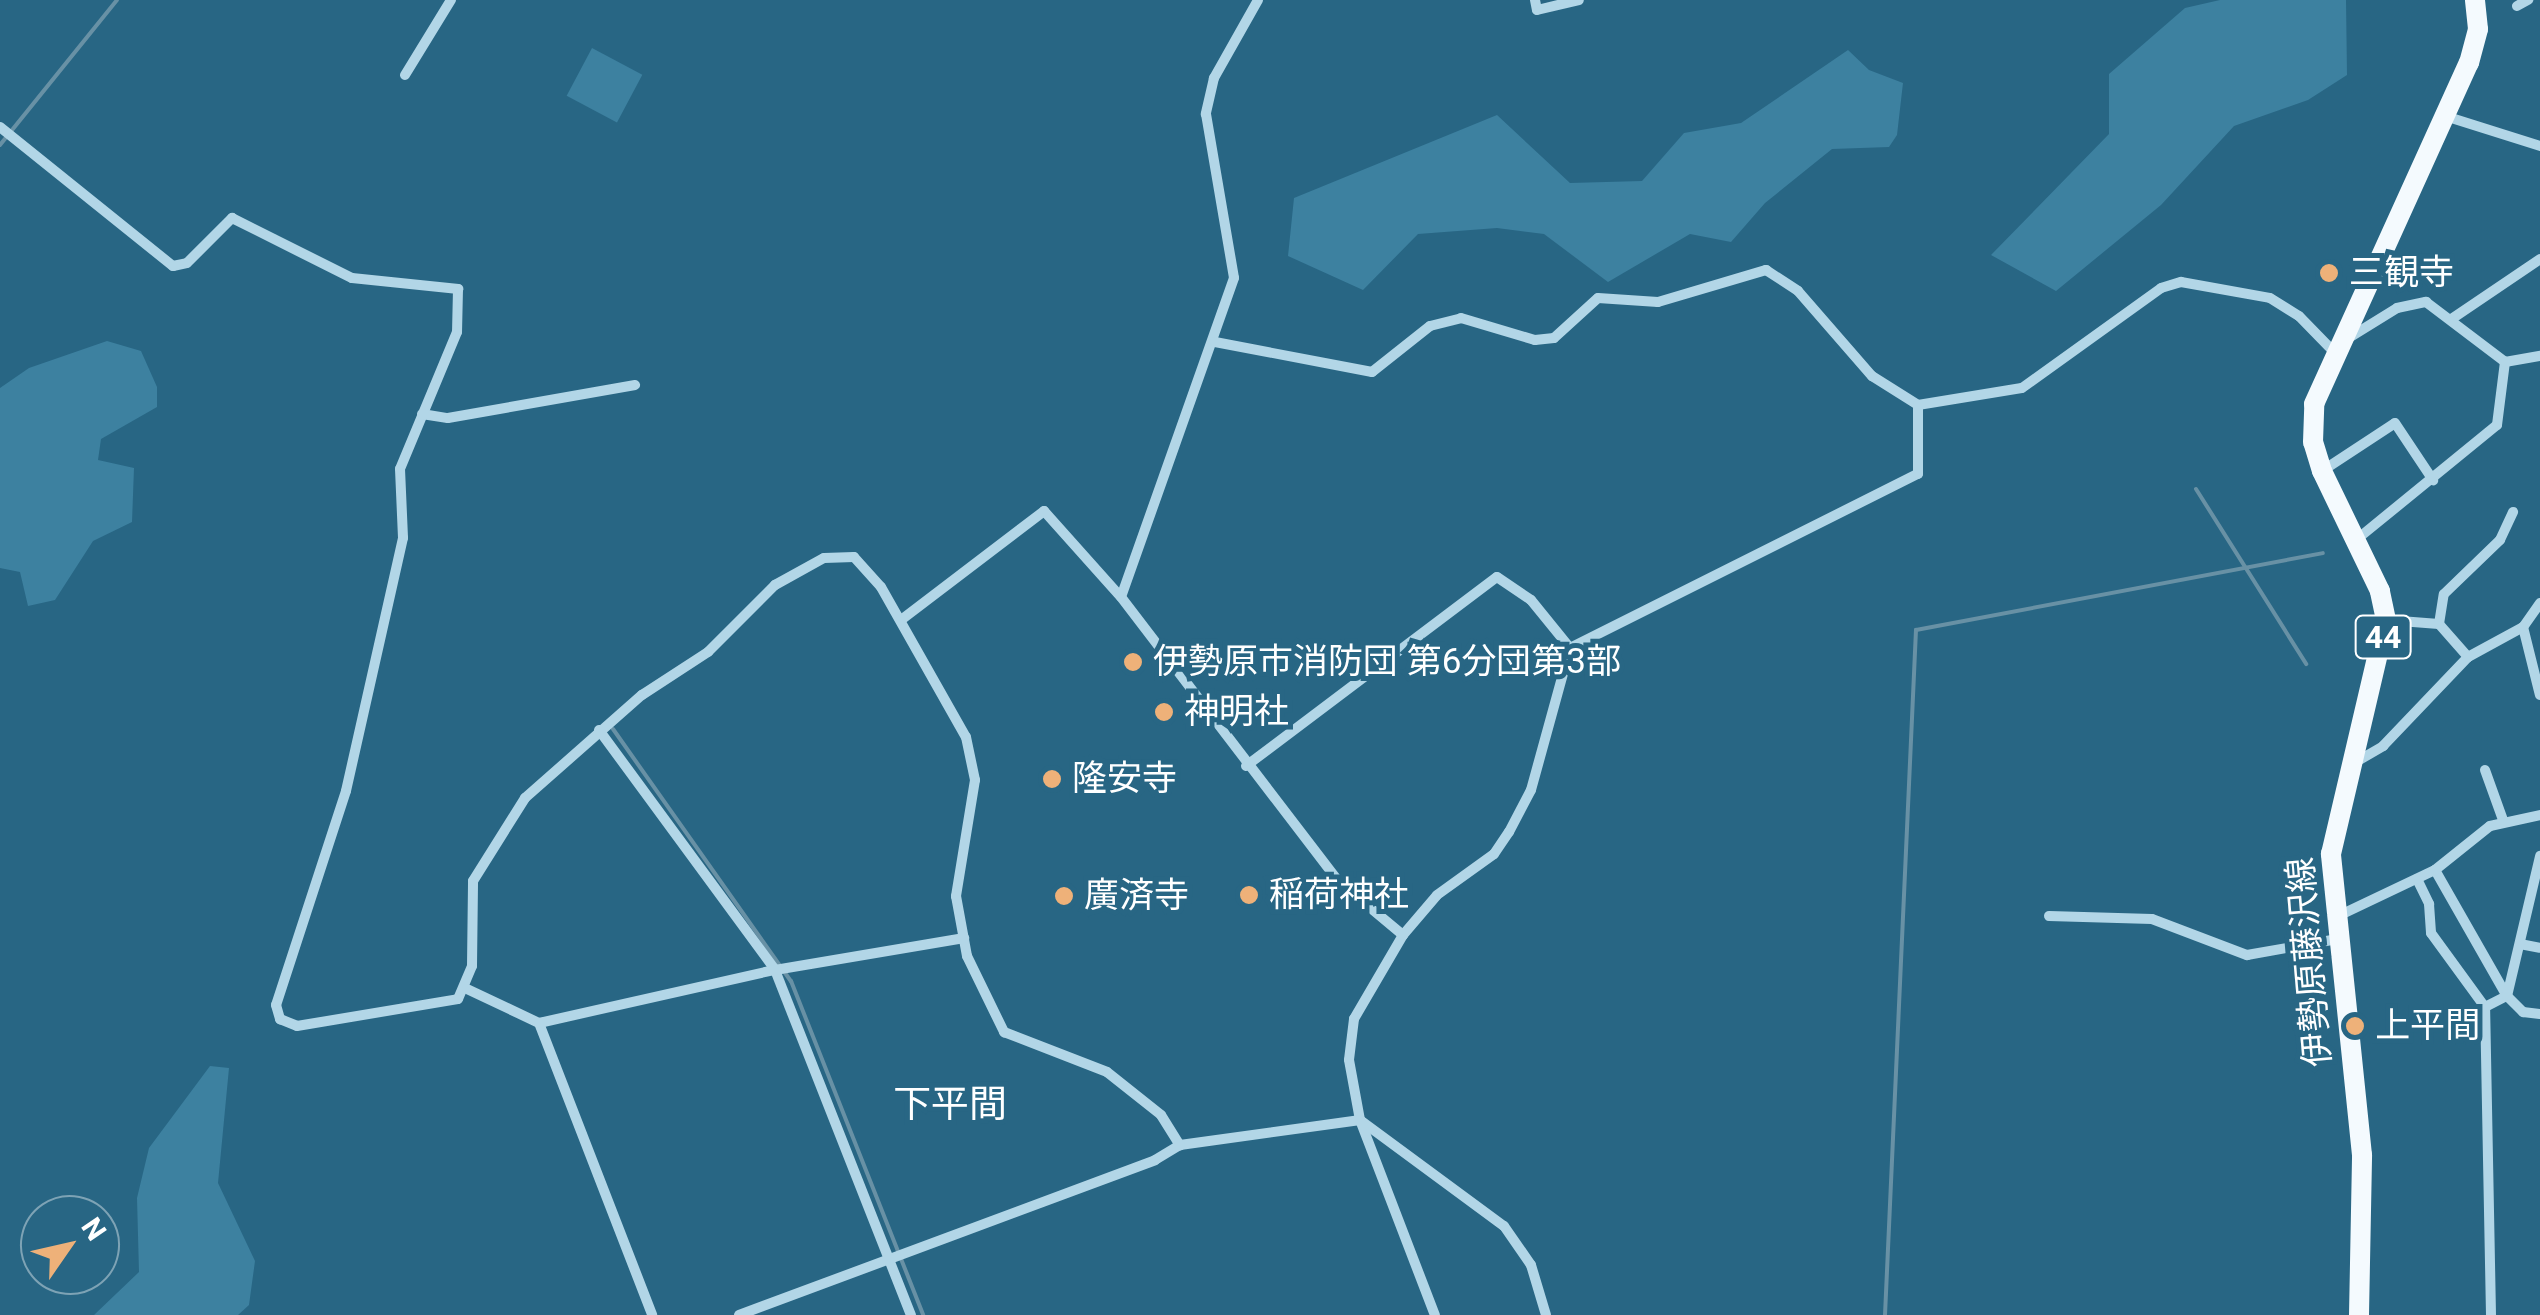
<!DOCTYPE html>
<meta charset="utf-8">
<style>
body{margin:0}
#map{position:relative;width:2540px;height:1315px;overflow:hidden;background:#286684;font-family:Roboto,"Noto Sans JP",sans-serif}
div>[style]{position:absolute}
.green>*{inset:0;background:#3d81a0;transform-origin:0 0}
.stream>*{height:4px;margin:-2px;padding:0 2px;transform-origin:2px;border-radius:2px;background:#6891a5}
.street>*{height:10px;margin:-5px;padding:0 5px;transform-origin:5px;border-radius:5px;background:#b2d6e7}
.primary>*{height:20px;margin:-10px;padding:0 10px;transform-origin:10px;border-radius:10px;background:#f4fafe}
.dots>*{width:28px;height:28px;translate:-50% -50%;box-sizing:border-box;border:5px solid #286684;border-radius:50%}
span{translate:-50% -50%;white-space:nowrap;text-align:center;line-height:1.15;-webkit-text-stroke:10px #286684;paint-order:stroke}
.shield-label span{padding:2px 8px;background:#286684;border:2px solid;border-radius:8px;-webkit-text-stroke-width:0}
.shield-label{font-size:32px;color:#fff;font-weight:700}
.poi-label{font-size:35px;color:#fff}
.left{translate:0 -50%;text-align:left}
.street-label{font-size:35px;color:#fff}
.neighbourhood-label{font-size:38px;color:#fff}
.north{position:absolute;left:20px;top:1195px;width:100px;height:100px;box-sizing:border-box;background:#286684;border:2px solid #7ea3b5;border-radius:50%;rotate:56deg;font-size:28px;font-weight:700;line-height:40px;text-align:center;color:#fff}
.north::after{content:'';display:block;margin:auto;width:35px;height:45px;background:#eeb179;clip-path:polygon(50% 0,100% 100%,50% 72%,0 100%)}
</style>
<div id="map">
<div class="green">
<div style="clip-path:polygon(2220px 0,2346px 0,2347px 75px,2308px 100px,2234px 126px,2161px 205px,2056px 291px,1991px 255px,2109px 134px,2109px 74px,2185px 8px)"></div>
<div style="left:592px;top:48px;width:57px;height:54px;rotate:28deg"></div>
<div style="clip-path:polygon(1848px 50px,1869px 70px,1903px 83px,1897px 135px,1889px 147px,1832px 149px,1765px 203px,1731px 242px,1690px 234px,1608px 282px,1544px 234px,1497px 228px,1418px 234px,1363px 290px,1288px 256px,1294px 198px,1497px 115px,1570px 183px,1642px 181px,1684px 133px,1741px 123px)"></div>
<div style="clip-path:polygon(107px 341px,141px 351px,157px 387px,157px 407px,101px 439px,98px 460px,134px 468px,132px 522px,93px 541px,55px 600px,28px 606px,20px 572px,0 568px,0 388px,29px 368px)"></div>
<div style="clip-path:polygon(210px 1066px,229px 1068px,218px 1183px,255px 1261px,249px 1305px,238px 1315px,94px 1315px,139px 1272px,137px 1198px,149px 1148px)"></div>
</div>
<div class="stream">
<div style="left:0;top:145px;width:186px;rotate:-51.1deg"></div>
<div style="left:2196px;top:489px;width:207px;rotate:57.8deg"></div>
<div style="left:613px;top:729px;width:309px;rotate:54.8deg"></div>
<div style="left:791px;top:981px;width:359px;rotate:68.4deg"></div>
<div style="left:1885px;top:1315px;width:686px;rotate:-87.41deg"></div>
<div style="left:1916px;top:630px;width:414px;rotate:-10.7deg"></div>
</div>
<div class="street">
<div style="left:1258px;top:0;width:90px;rotate:119.4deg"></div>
<div style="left:1214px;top:78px;width:37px;rotate:103deg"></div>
<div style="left:1206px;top:114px;width:166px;rotate:80.3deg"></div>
<div style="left:1234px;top:278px;width:338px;rotate:109.5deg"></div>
<div style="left:1121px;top:597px;width:356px;rotate:52.6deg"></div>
<div style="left:1337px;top:880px;width:86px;rotate:39.8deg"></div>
<div style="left:1403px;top:935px;width:97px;rotate:120.3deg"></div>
<div style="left:1354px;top:1019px;width:41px;rotate:97deg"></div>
<div style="left:1349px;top:1060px;width:61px;rotate:79.6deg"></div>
<div style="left:1360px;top:1120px;width:179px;rotate:36.4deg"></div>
<div style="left:1504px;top:1226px;width:47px;rotate:55.3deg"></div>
<div style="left:1531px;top:1265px;width:52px;rotate:73.3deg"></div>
<div style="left:1535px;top:0;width:10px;rotate:79deg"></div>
<div style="left:1537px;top:10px;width:43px;rotate:-13.4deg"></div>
<div style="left:2517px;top:6px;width:13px;rotate:-29deg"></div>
<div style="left:405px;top:75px;width:88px;rotate:-58.5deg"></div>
<div style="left:2445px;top:116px;width:100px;rotate:17.5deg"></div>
<div style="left:0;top:127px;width:222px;rotate:38.8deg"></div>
<div style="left:173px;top:266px;width:14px;rotate:-12deg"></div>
<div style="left:187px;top:263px;width:64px;rotate:-45deg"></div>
<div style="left:232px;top:218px;width:134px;rotate:26.6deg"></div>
<div style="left:352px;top:278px;width:107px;rotate:5.9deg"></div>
<div style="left:458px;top:289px;width:43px;rotate:91.3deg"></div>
<div style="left:457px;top:332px;width:148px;rotate:112.6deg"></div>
<div style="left:400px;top:469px;width:69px;rotate:87.5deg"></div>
<div style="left:403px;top:538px;width:259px;rotate:102.7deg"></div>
<div style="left:346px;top:791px;width:225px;rotate:108.1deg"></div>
<div style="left:276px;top:1005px;width:15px;rotate:74deg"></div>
<div style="left:280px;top:1019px;width:18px;rotate:22deg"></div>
<div style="left:297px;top:1026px;width:163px;rotate:-9.5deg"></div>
<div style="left:458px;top:999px;width:36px;rotate:-67deg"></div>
<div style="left:472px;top:966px;width:85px;rotate:-89.3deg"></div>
<div style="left:473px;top:881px;width:98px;rotate:-57.9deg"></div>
<div style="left:525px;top:798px;width:156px;rotate:-41.4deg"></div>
<div style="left:642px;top:695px;width:79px;rotate:-33.1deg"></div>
<div style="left:708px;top:652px;width:95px;rotate:-45deg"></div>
<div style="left:775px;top:585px;width:56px;rotate:-28.9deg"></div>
<div style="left:824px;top:558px;width:30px;rotate:-2deg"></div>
<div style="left:854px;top:557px;width:40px;rotate:48deg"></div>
<div style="left:881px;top:587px;width:172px;rotate:60.5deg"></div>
<div style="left:966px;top:737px;width:44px;rotate:78.2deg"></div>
<div style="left:975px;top:780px;width:118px;rotate:99.3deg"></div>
<div style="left:956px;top:896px;width:61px;rotate:79.6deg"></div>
<div style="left:967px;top:956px;width:85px;rotate:64deg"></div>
<div style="left:1004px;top:1032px;width:110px;rotate:21.2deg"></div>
<div style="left:1107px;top:1072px;width:69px;rotate:38.5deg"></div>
<div style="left:1161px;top:1115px;width:36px;rotate:58deg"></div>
<div style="left:1180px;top:1145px;width:182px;rotate:-7.9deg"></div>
<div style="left:1360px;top:1120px;width:209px;rotate:69deg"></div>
<div style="left:2453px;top:318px;width:105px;rotate:-34.1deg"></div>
<div style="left:2347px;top:339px;width:59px;rotate:-31.8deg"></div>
<div style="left:2397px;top:308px;width:30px;rotate:-12deg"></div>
<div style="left:2426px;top:302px;width:99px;rotate:37.2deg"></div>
<div style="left:1215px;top:342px;width:160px;rotate:10.8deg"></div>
<div style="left:1372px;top:372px;width:74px;rotate:-38.4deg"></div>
<div style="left:1430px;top:326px;width:32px;rotate:-14deg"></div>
<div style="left:1461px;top:318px;width:77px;rotate:16.6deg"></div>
<div style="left:1535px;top:340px;width:19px;rotate:-6deg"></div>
<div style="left:1554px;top:338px;width:59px;rotate:-42.3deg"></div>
<div style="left:1598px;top:298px;width:60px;rotate:3.8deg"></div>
<div style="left:1658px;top:302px;width:113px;rotate:-16.5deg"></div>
<div style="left:1766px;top:270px;width:38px;rotate:33deg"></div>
<div style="left:1798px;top:291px;width:113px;rotate:49deg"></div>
<div style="left:1872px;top:376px;width:54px;rotate:32.2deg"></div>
<div style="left:1918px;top:405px;width:105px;rotate:-9.3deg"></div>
<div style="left:2022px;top:388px;width:171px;rotate:-35.7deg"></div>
<div style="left:2161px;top:288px;width:21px;rotate:-17deg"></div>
<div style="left:2181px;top:282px;width:90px;rotate:10.2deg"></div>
<div style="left:2270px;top:298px;width:34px;rotate:32deg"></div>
<div style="left:2299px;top:316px;width:52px;rotate:45.8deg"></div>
<div style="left:422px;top:414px;width:26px;rotate:9deg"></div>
<div style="left:448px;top:418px;width:190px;rotate:-10deg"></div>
<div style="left:2322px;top:471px;width:87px;rotate:-33.3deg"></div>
<div style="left:2395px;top:423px;width:69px;rotate:56.3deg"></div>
<div style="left:2356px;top:540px;width:182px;rotate:-39.2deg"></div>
<div style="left:2497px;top:425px;width:64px;rotate:-82.8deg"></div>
<div style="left:2505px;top:362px;width:36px;rotate:-10deg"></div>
<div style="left:2540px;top:603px;width:29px;rotate:125deg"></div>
<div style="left:2523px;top:627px;width:70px;rotate:76deg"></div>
<div style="left:901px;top:620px;width:180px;rotate:-37.3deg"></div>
<div style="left:1044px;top:511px;width:115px;rotate:48.2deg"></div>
<div style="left:2387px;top:620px;width:52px;rotate:4.4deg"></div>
<div style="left:2439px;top:624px;width:44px;rotate:48.7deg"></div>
<div style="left:2439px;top:624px;width:30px;rotate:-81deg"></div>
<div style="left:2444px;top:594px;width:78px;rotate:-44deg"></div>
<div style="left:2500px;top:540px;width:31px;rotate:-65deg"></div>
<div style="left:599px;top:730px;width:298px;rotate:53.7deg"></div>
<div style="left:775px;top:970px;width:371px;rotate:68.5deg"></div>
<div style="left:2354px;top:763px;width:34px;rotate:-30deg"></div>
<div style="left:2383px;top:746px;width:123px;rotate:-46.3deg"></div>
<div style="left:2468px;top:657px;width:63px;rotate:-28.6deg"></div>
<div style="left:1246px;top:766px;width:314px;rotate:-37deg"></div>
<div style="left:1497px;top:577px;width:41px;rotate:34.1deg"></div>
<div style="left:1531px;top:600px;width:62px;rotate:50.9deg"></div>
<div style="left:2485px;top:770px;width:53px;rotate:70.2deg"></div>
<div style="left:2435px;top:870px;width:145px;rotate:60.3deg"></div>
<div style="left:2507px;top:996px;width:23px;rotate:45deg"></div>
<div style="left:2523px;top:1012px;width:17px;rotate:7deg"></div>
<div style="left:2417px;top:879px;width:28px;rotate:64deg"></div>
<div style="left:2429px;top:904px;width:29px;rotate:86deg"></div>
<div style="left:2431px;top:933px;width:92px;rotate:53.9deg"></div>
<div style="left:2049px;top:916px;width:103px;rotate:1.7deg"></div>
<div style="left:2152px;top:919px;width:102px;rotate:20.8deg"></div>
<div style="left:2247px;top:955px;width:92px;rotate:-10deg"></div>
<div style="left:2336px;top:917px;width:110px;rotate:-25.4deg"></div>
<div style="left:2435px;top:870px;width:70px;rotate:-38.7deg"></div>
<div style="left:2490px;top:826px;width:51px;rotate:-12.4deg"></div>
<div style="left:1403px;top:935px;width:52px;rotate:-49.6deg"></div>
<div style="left:1437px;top:895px;width:70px;rotate:-35.7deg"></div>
<div style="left:1494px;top:854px;width:27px;rotate:-56deg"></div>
<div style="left:1509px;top:832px;width:47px;rotate:-62.4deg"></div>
<div style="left:1531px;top:790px;width:147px;rotate:-74.6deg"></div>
<div style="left:1570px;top:648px;width:389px;rotate:-26.6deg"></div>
<div style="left:1918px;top:474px;width:69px;rotate:-90deg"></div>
<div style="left:2520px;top:944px;width:20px;rotate:11deg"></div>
<div style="left:467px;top:989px;width:80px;rotate:25.3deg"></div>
<div style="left:539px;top:1023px;width:313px;rotate:68.8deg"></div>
<div style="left:539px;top:1023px;width:242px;rotate:-12.7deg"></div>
<div style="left:775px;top:970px;width:192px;rotate:-9.6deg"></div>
<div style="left:739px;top:1315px;width:444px;rotate:-20.4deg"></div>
<div style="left:1155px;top:1160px;width:29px;rotate:-31deg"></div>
<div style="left:2491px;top:1315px;width:308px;rotate:-91.1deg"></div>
<div style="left:2485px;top:1007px;width:25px;rotate:-27deg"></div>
<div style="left:2507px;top:996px;width:144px;rotate:-76.7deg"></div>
</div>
<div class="primary">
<div style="left:2359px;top:1315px;width:160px;rotate:-88.9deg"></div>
<div style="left:2362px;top:1155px;width:303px;rotate:-95.9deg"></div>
<div style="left:2331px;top:854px;width:240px;rotate:-76.8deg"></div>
<div style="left:2386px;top:620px;width:30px;rotate:-102deg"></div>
<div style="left:2380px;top:591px;width:133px;rotate:-115.8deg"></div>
<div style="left:2322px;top:471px;width:30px;rotate:-107deg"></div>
<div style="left:2313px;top:442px;width:38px;rotate:-88deg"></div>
<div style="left:2314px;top:404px;width:375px;rotate:-65.6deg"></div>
<div style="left:2469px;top:63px;width:35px;rotate:-75deg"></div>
<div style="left:2478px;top:29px;width:29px;rotate:-96deg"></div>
</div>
<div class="dots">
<div style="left:2329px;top:273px;background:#eeb179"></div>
<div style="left:1133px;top:662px;background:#eeb179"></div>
<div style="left:1164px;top:712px;background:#eeb179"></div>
<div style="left:1052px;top:779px;background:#eeb179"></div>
<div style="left:1249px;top:895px;background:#eeb179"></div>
<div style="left:1064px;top:896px;background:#eeb179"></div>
<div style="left:2355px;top:1026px;background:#eeb179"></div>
</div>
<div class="shield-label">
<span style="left:2383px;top:637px">44</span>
</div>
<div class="poi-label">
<span class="left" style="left:2349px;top:273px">三観寺</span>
<span class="left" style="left:1153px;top:662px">伊勢原市消防団 第6分団第3部</span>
<span class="left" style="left:1184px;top:712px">神明社</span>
<span class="left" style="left:1072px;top:779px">隆安寺</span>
<span class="left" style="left:1269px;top:895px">稲荷神社</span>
<span class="left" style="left:1084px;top:896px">廣済寺</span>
<span class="left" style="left:2375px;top:1026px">上平間</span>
</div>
<div class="street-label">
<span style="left:2310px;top:962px;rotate:-95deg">伊勢原藤沢線</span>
</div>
<div class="neighbourhood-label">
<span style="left:950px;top:1105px">下平間</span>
</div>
<div class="north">N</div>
</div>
